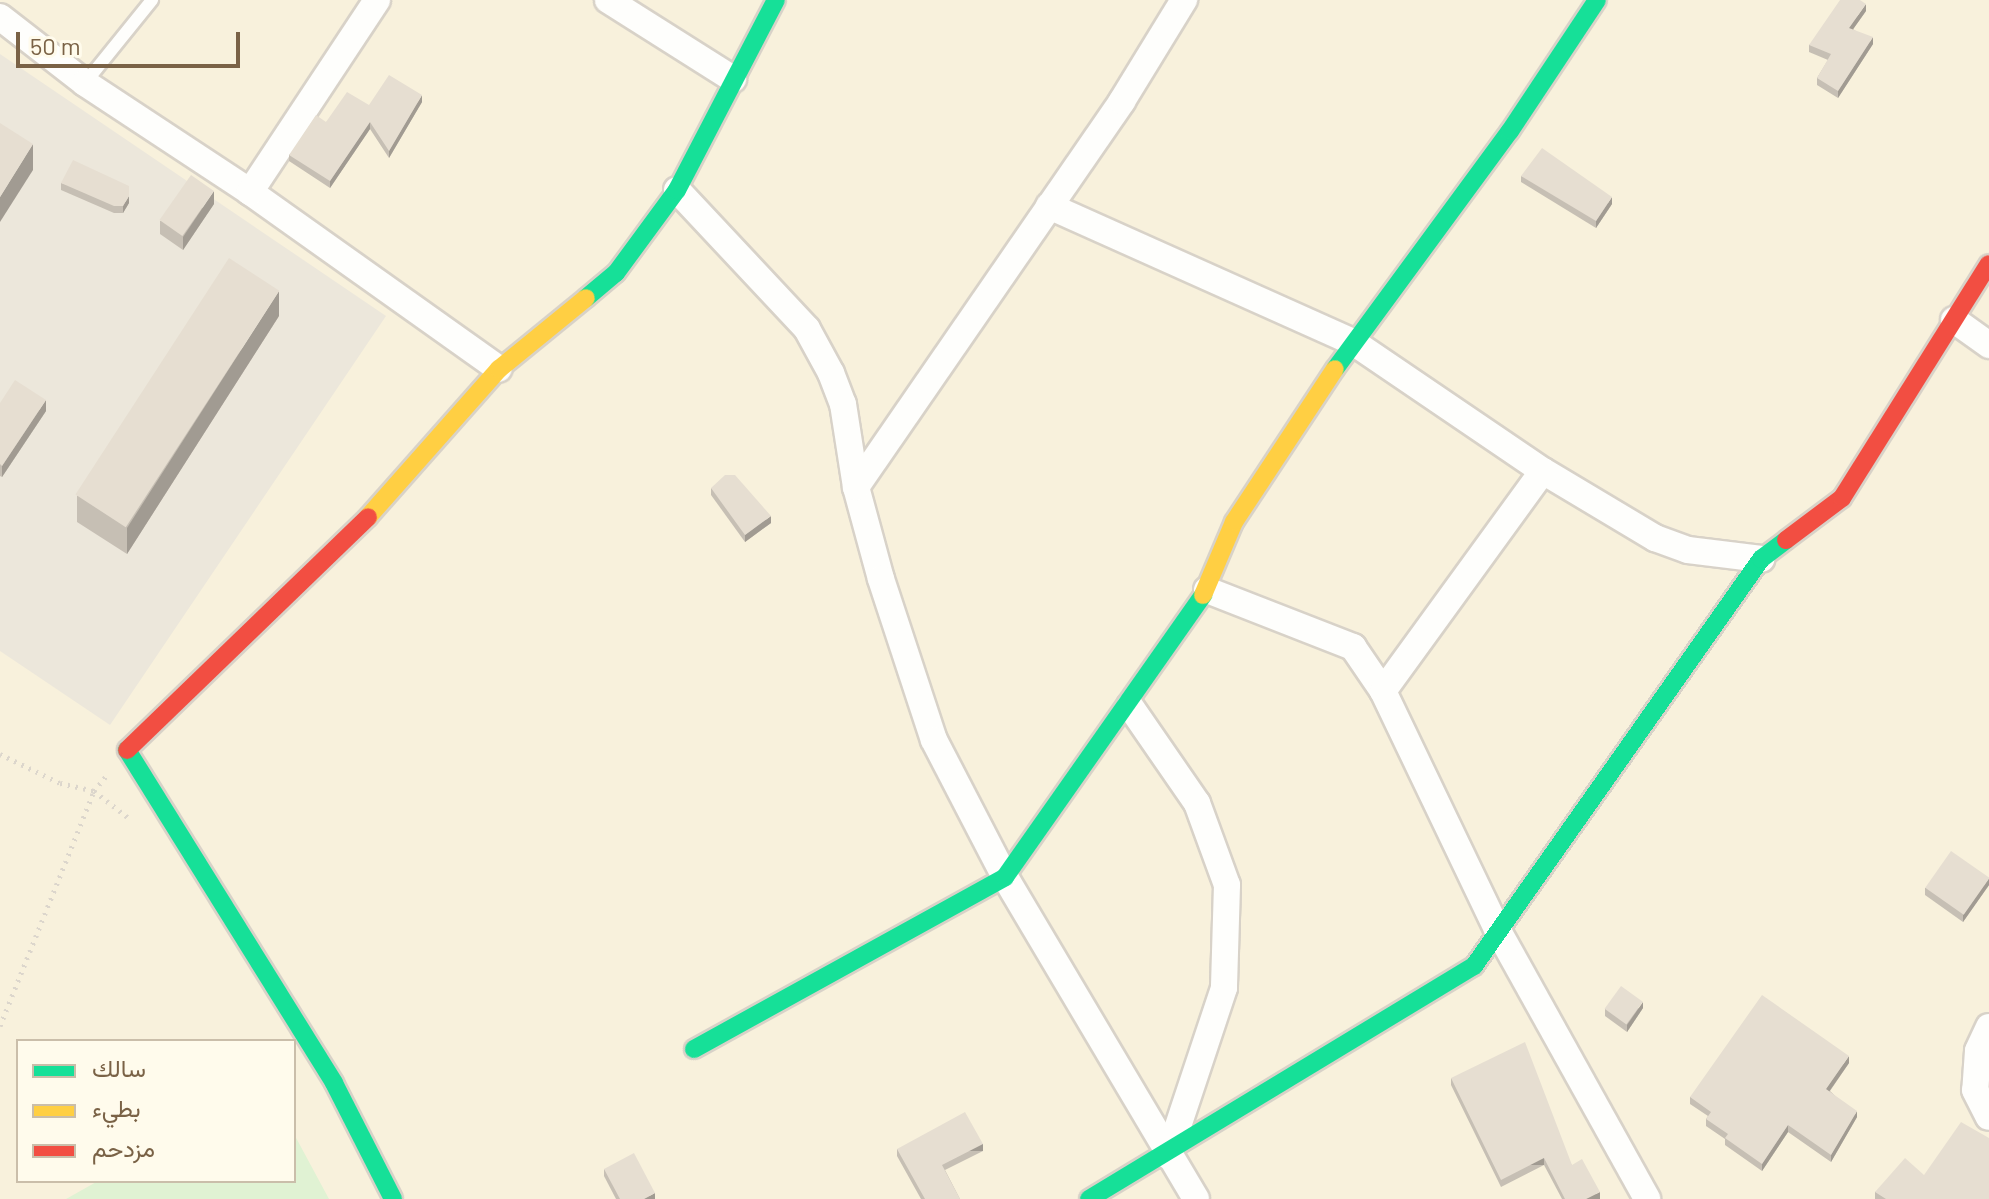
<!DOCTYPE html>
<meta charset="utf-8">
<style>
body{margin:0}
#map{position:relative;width:1989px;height:1199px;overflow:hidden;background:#f9f6ea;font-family:Barlow,Vazirmatn,sans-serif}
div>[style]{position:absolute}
.residential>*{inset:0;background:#f8f1dc}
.industrial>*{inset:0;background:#ece7db}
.green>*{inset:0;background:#e0f2d3}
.path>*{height:5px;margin-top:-2.5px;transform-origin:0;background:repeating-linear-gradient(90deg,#dcd6cc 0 2px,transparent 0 8px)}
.roads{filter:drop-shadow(2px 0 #d8d2c8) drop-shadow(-2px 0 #d8d2c8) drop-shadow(0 2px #d8d2c8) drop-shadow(0 -2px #d8d2c8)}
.lane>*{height:12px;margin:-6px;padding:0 6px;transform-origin:6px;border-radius:6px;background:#fefefc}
.street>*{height:26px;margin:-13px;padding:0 13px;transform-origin:13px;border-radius:13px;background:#fefefc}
.fast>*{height:18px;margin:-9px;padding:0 9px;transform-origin:9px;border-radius:9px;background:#16e098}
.slow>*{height:18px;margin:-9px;padding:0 9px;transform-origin:9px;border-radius:9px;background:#ffcf43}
.jam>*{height:18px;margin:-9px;padding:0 9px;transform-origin:9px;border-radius:9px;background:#f24e42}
.wall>*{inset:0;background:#c6bfb4}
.shaded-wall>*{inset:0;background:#a19b92;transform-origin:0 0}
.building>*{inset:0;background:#e6ded1;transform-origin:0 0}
span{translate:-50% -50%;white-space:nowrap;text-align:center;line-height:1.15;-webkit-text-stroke:6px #fffbec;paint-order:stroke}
.legend{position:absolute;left:16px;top:1039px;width:280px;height:144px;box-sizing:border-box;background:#fffbec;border:2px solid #cabeaa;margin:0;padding:10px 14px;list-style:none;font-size:24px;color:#7a6246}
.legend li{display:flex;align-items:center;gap:16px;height:40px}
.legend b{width:40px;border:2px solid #cabeaa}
.scale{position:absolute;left:16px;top:32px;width:224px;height:36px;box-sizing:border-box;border:4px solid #7a6246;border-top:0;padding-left:10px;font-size:24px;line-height:28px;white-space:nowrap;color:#7a6246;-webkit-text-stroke:6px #fffbec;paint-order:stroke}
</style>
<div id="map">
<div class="residential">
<div style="clip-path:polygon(evenodd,0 0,1989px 0,1989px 1199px,0 1199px,0 0,18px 1041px,294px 1041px,294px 1181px,18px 1181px,18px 1041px)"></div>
</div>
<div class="industrial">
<div style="clip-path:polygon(0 54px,386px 316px,110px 725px,0 651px)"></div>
</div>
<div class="green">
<div style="clip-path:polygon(294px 1134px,329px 1199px,66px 1199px,98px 1181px,294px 1181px)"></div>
</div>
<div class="path">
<div style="left:0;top:754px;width:67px;rotate:25.8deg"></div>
<div style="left:60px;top:783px;width:35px;rotate:13deg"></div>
<div style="left:94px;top:791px;width:21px;rotate:-51deg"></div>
<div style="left:0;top:1026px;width:253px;rotate:-68.2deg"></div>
<div style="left:94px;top:791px;width:46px;rotate:37.9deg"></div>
</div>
<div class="roads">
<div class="lane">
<div style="left:85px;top:83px;width:107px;rotate:-51.1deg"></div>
</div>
<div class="street">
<div style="left:608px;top:0;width:148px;rotate:32.3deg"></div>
<div style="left:0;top:17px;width:108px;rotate:37.8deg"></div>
<div style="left:85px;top:83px;width:198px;rotate:33.4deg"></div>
<div style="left:250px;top:192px;width:305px;rotate:35.4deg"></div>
<div style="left:677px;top:190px;width:190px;rotate:46.9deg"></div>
<div style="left:807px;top:329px;width:50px;rotate:61.4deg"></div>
<div style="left:831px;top:373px;width:33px;rotate:69deg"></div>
<div style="left:843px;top:404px;width:84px;rotate:81.1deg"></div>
<div style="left:856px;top:487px;width:95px;rotate:74.8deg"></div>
<div style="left:881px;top:579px;width:169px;rotate:71.8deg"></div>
<div style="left:934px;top:740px;width:154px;rotate:62.6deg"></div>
<div style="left:1005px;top:877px;width:374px;rotate:59.3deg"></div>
<div style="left:250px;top:192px;width:230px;rotate:-56.5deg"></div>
<div style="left:1049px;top:206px;width:333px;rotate:24.1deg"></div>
<div style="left:1353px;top:342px;width:230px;rotate:34.2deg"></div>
<div style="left:1543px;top:471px;width:131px;rotate:30.9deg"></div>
<div style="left:1655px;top:538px;width:35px;rotate:20deg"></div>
<div style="left:1688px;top:550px;width:74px;rotate:7deg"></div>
<div style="left:1954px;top:320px;width:43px;rotate:35.5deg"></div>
<div style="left:856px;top:487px;width:469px;rotate:-55.4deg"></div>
<div style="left:1122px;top:101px;width:119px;rotate:-58.5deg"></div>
<div style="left:1207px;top:590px;width:157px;rotate:21.3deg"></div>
<div style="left:1353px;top:647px;width:53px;rotate:55.7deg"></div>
<div style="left:1383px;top:691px;width:264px;rotate:64.4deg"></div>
<div style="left:1497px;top:929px;width:309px;rotate:60.9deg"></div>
<div style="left:1383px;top:691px;width:272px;rotate:-54deg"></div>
<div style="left:1130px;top:706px;width:118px;rotate:55.4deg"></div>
<div style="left:1197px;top:803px;width:87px;rotate:69.9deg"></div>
<div style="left:1227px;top:885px;width:103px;rotate:91.7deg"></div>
<div style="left:1224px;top:988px;width:177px;rotate:108.4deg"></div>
<div style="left:1989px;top:1027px;width:26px;rotate:115deg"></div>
<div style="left:1978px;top:1051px;width:39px;rotate:94deg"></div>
<div style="left:1975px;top:1090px;width:30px;rotate:63deg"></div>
</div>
<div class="fast">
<div style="left:586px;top:298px;width:39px;rotate:-40deg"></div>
<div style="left:616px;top:273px;width:103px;rotate:-53.7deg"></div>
<div style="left:677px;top:190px;width:214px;rotate:-62.5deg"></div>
<div style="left:1335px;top:369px;width:295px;rotate:-53.7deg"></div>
<div style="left:1510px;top:131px;width:157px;rotate:-56.4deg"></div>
<div style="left:127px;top:750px;width:392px;rotate:58.1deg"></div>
<div style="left:334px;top:1083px;width:130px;rotate:63deg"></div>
<div style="left:694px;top:1049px;width:355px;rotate:-28.9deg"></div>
<div style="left:1005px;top:877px;width:345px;rotate:-54.9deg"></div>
<div style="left:1089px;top:1199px;width:450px;rotate:-31.2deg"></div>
<div style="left:1474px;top:966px;width:498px;rotate:-54.8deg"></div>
<div style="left:1761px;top:559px;width:31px;rotate:-37deg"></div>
</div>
<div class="slow">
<div style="left:368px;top:517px;width:198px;rotate:-48.5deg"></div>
<div style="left:499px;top:369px;width:112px;rotate:-39.2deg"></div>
<div style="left:1203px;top:595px;width:79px;rotate:-67deg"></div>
<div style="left:1234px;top:522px;width:183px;rotate:-56.6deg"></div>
</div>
<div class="jam">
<div style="left:1786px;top:540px;width:70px;rotate:-36.9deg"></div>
<div style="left:1842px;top:498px;width:276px;rotate:-57.9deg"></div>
<div style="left:127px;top:750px;width:335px;rotate:-44deg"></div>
</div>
</div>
<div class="wall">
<div style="clip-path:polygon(1866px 11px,1853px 29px,1873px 44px,1838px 98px,1817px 85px,1817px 78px,1828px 60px,1809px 52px,1809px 45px)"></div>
<div style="clip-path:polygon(422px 102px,389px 158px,370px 129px,330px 188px,289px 161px,289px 155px,326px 122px,369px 105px)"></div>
<div style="clip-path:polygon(1521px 176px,1612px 204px,1596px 228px,1521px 182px)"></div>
<div style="clip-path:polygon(61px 183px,129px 203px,123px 213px,114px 213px,61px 190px)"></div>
<div style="clip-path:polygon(214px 204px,183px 250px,160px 234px,160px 221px)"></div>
<div style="clip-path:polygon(279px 316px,127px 554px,77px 522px,77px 496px)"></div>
<div style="clip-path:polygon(0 403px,46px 411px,2px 477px,0 476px)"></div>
<div style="clip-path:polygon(711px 488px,771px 523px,745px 542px,711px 495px)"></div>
<div style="clip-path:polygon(1989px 885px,1963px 922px,1925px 895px,1925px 888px)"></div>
<div style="clip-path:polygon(1643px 1008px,1627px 1032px,1605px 1016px,1605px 1009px)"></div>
<div style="clip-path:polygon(1849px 1063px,1830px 1091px,1857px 1117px,1831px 1162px,1788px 1132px,1762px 1171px,1725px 1145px,1725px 1139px,1706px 1126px,1706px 1119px,1708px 1116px,1690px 1104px,1690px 1097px)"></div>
<div style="clip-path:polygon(1451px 1078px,1572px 1165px,1600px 1199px,1562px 1199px,1544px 1165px,1501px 1187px,1451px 1085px)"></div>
<div style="clip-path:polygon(897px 1149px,983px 1151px,945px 1170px,960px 1199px,921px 1199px,897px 1156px)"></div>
<div style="clip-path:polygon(604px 1169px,655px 1199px,616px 1199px,604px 1176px)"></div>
<div style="clip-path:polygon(1924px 1175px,1989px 1199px,1875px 1199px,1875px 1192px)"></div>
</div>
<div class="shaded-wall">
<div style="clip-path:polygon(1866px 4px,1866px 11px,1849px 35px,1849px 28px)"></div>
<div style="clip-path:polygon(1873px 37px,1873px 44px,1838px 98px,1838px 91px)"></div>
<div style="clip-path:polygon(422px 95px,422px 102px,389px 158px,389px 151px)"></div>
<div style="clip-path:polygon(370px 122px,370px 129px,330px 188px,330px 181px)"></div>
<div style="clip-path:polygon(33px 144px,33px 170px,0 222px,0 197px)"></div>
<div style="clip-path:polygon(214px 191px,214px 204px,183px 250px,183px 237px)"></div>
<div style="clip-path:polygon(129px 196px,129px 203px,123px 213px,123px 206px)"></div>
<div style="clip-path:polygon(1612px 197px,1612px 204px,1596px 228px,1596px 221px)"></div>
<div style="clip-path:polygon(279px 291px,279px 316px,127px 554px,127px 528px)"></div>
<div style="clip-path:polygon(46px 400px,46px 411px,2px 477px,2px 466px)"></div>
<div style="clip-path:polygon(771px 516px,771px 523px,745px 542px,745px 535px)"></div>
<div style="clip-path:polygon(1989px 878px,1989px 885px,1963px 922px,1963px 915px)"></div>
<div style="clip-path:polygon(1643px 1002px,1643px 1008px,1627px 1032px,1627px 1025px)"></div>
<div style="clip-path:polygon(1849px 1056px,1849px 1063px,1826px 1096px,1826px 1089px)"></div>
<div style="clip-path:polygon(1857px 1111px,1857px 1117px,1831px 1162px,1831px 1155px)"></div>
<div style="clip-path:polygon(1788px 1125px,1788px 1132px,1762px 1171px,1762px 1164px)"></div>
<div style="left:983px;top:1144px;width:7px;height:46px;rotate:90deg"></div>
<div style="left:1544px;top:1158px;width:7px;height:48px;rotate:90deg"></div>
<div style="clip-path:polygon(1600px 1192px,1600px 1199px,1586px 1199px)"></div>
<div style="clip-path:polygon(655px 1193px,655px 1199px,644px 1199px)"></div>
</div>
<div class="building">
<div style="clip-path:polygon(1840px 0,1860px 0,1866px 4px,1849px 28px,1873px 37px,1838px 91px,1817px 78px,1831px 54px,1809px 45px)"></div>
<div style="clip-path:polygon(389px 75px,422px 95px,389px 151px,370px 122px,330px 181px,289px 155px,316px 115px,326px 122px,347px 92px,369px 105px)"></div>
<div style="clip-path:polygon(0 123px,33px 144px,0 197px)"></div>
<div style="clip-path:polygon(1542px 148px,1612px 197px,1596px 221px,1521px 176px)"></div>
<div style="clip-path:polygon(73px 160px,129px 186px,129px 196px,123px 206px,114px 206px,61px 183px)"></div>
<div style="left:191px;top:175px;width:28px;height:55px;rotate:35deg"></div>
<div style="left:229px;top:258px;width:60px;height:282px;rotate:33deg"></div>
<div style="clip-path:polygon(15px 380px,46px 400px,2px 466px,0 464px,0 403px)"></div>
<div style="clip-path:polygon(725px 475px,735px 475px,771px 516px,745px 535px,711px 488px)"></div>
<div style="left:1951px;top:851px;width:47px;height:45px;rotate:35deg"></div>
<div style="left:1621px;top:986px;width:27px;height:28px;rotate:36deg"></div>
<div style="clip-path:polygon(1762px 995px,1849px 1056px,1826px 1089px,1857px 1111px,1831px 1155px,1788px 1125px,1762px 1164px,1725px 1138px,1728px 1134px,1706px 1119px,1711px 1112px,1690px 1097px)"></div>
<div style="clip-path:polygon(1525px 1042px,1572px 1165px,1582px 1159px,1600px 1192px,1586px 1199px,1565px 1199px,1544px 1158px,1501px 1180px,1451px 1078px)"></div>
<div style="clip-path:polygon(965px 1112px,983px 1144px,942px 1165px,960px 1199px,925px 1199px,897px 1149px)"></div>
<div style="clip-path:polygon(1961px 1122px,1989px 1138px,1989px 1199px,1886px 1199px,1875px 1192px,1905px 1158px,1924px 1175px)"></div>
<div style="clip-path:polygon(634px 1153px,655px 1193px,644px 1199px,620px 1199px,604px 1169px)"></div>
</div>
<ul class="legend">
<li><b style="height:10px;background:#16e098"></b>سالك</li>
<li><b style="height:10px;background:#ffcf43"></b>بطيء</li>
<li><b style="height:10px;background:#f24e42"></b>مزدحم</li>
</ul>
<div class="scale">50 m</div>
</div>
